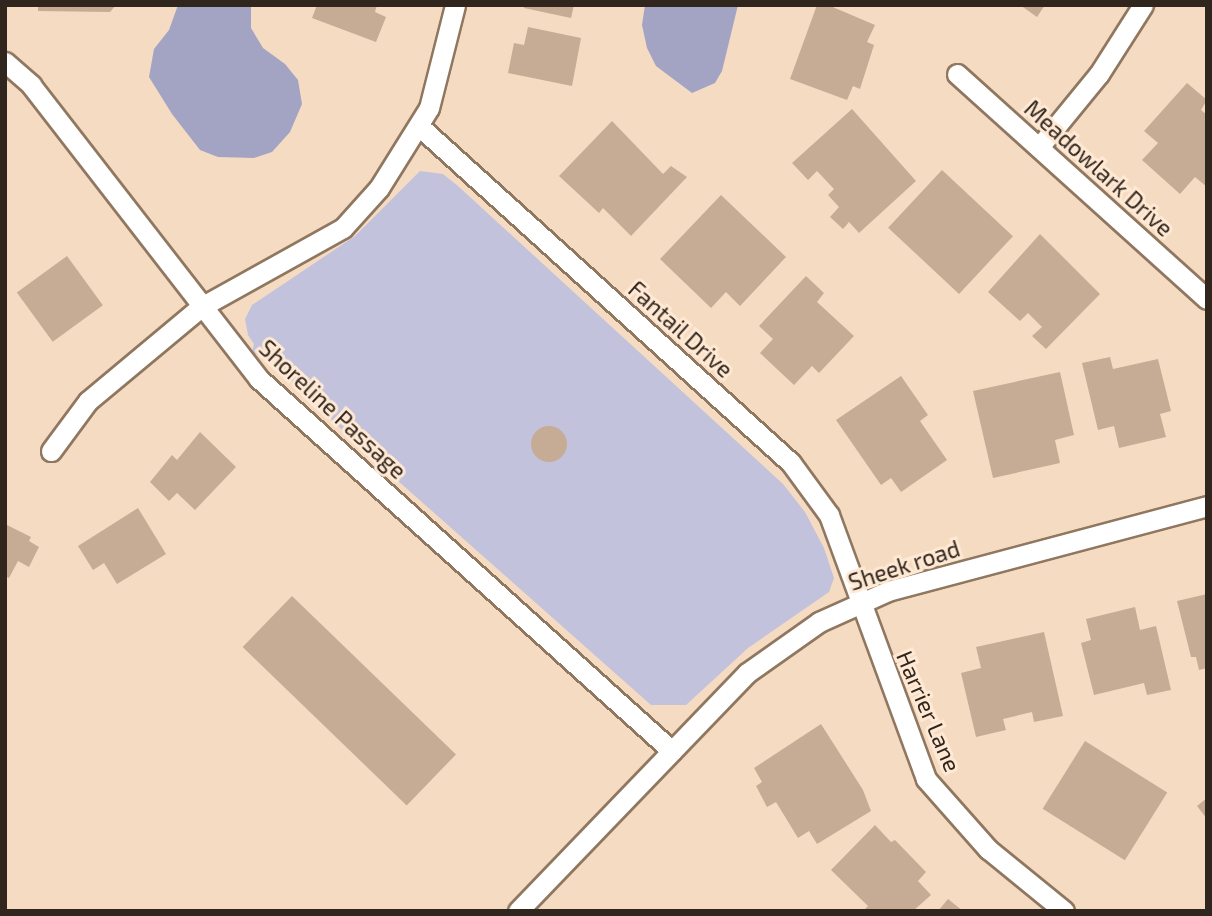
<!DOCTYPE html>
<style>
body{margin:0}
#map{position:relative;width:1212px;height:916px;overflow:hidden;background:#f5dbc1;font-family:"Exo 2",sans-serif}
div>[style]{position:absolute}
.green>*{inset:0;background:#c2c2dd}
.water>*{inset:0;background:#a3a3c3}
.building>*{inset:0;background:#c6ac94;transform-origin:0 0}
.round{border-radius:50%}
.roads{filter:drop-shadow(2px 0 #8f7760) drop-shadow(-2px 0 #8f7760) drop-shadow(0 2px #8f7760) drop-shadow(0 -2px #8f7760)}
.street>*{height:19px;margin:-9.5px;padding:0 9.5px;transform-origin:9.5px;border-radius:9.5px;background:#fff}
span{translate:-50% -50%;white-space:nowrap;text-align:center;line-height:1.15;-webkit-text-stroke:6px #ffe9d4;paint-order:stroke}
.street-label{font-size:23px;color:#30261d}
.frame{position:absolute;inset:0;border:7px solid #30261d;pointer-events:none}
</style>
<div id="map">
<div class="green">
<div style="clip-path:polygon(420px 171px,443px 174px,458px 186px,783px 484px,805px 512px,824px 548px,834px 578px,829px 592px,748px 648px,686px 705px,651px 705px,362px 449px,271px 361px,252px 352px,254px 344px,248px 335px,245px 319px,252px 305px,355px 236px)"></div>
</div>
<div class="water">
<div style="clip-path:polygon(178px 5px,251px 5px,251px 28px,263px 48px,285px 64px,298px 80px,302px 104px,290px 132px,272px 152px,254px 158px,218px 157px,200px 150px,172px 114px,149px 77px,154px 49px,169px 30px)"></div>
<div style="clip-path:polygon(645px 5px,738px 5px,722px 71px,715px 83px,692px 93px,656px 66px,647px 48px,642px 25px)"></div>
</div>
<div class="building">
<div style="clip-path:polygon(38px 5px,116px 5px,110px 12px,38px 11px)"></div>
<div style="clip-path:polygon(317px 5px,377px 5px,375px 12px,386px 17px,376px 42px,312px 18px)"></div>
<div style="clip-path:polygon(525px 5px,574px 5px,571px 18px,524px 8px)"></div>
<div style="clip-path:polygon(817px 5px,828px 5px,875px 25px,867px 42px,874px 45px,860px 89px,853px 86px,847px 100px,790px 79px)"></div>
<div style="clip-path:polygon(1020px 5px,1045px 5px,1037px 17px)"></div>
<div style="clip-path:polygon(528px 27px,581px 38px,572px 86px,508px 73px,514px 43px,524px 45px)"></div>
<div style="clip-path:polygon(1187px 83px,1207px 100px,1201px 110px,1207px 115px,1207px 187px,1195px 177px,1180px 194px,1142px 160px,1158px 143px,1144px 131px)"></div>
<div style="clip-path:polygon(852px 109px,916px 181px,859px 233px,849px 222px,843px 229px,830px 217px,839px 207px,828px 195px,834px 189px,817px 171px,808px 180px,792px 163px)"></div>
<div style="clip-path:polygon(612px 121px,663px 174px,671px 166px,687px 177px,631px 236px,603px 208px,599px 213px,559px 176px)"></div>
<div style="left:942px;top:170px;width:97px;height:79px;rotate:43deg"></div>
<div style="clip-path:polygon(721px 195px,786px 257px,740px 306px,726px 292px,711px 308px,660px 259px)"></div>
<div style="clip-path:polygon(1040px 234px,1100px 294px,1046px 349px,1032px 336px,1042px 327px,1028px 313px,1020px 321px,988px 292px)"></div>
<div style="left:67px;top:256px;width:61px;height:62px;rotate:54deg"></div>
<div style="clip-path:polygon(806px 276px,824px 293px,817px 302px,854px 336px,819px 373px,812px 366px,794px 385px,760px 353px,773px 339px,759px 326px)"></div>
<div style="clip-path:polygon(1110px 357px,1113px 369px,1158px 359px,1171px 411px,1160px 414px,1166px 437px,1119px 448px,1114px 426px,1098px 430px,1082px 363px)"></div>
<div style="clip-path:polygon(1060px 372px,1074px 435px,1055px 440px,1060px 463px,993px 478px,973px 391px)"></div>
<div style="clip-path:polygon(901px 376px,928px 415px,920px 421px,947px 460px,901px 492px,891px 478px,881px 485px,836px 420px)"></div>
<div class="round" style="left:531px;top:426px;width:36px;height:36px"></div>
<div style="clip-path:polygon(200px 432px,236px 467px,195px 510px,177px 493px,169px 501px,150px 482px,172px 455px,177px 460px)"></div>
<div style="clip-path:polygon(138px 508px,166px 554px,117px 584px,104px 563px,93px 570px,78px 546px)"></div>
<div style="clip-path:polygon(5px 524px,31px 537px,29px 541px,39px 547px,29px 567px,18px 561px,9px 578px,5px 576px)"></div>
<div style="clip-path:polygon(1207px 594px,1207px 668px,1199px 670px,1196px 657px,1191px 657px,1177px 601px)"></div>
<div style="left:292px;top:596px;width:228px;height:71px;rotate:44deg"></div>
<div style="clip-path:polygon(1135px 607px,1140px 630px,1156px 626px,1171px 690px,1147px 695px,1144px 683px,1094px 695px,1081px 643px,1091px 640px,1086px 619px)"></div>
<div style="clip-path:polygon(1044px 632px,1063px 716px,1034px 722px,1032px 712px,1003px 719px,1006px 730px,976px 737px,961px 673px,981px 668px,976px 647px)"></div>
<div style="clip-path:polygon(821px 724px,863px 790px,871px 811px,817px 844px,809px 831px,798px 838px,776px 802px,767px 807px,756px 786px,762px 782px,754px 768px)"></div>
<div style="left:1085px;top:741px;width:97px;height:80px;rotate:32deg"></div>
<div style="clip-path:polygon(1207px 798px,1207px 819px,1197px 806px)"></div>
<div style="clip-path:polygon(875px 825px,891px 842px,895px 840px,926px 872px,918px 881px,931px 895px,913px 911px,863px 911px,868px 906px,831px 870px)"></div>
<div style="clip-path:polygon(948px 899px,963px 911px,938px 911px)"></div>
</div>
<div class="roads">
<div class="street">
<div style="left:5px;top:62px;width:35px;rotate:41deg"></div>
<div style="left:31px;top:85px;width:371px;rotate:52.2deg"></div>
<div style="left:258px;top:378px;width:557px;rotate:42.02deg"></div>
<div style="left:957px;top:74px;width:336px;rotate:42deg"></div>
<div style="left:419px;top:126px;width:502px;rotate:42.17deg"></div>
<div style="left:791px;top:463px;width:64px;rotate:53.8deg"></div>
<div style="left:829px;top:515px;width:281px;rotate:69.8deg"></div>
<div style="left:926px;top:779px;width:94px;rotate:48.5deg"></div>
<div style="left:988px;top:849px;width:98px;rotate:39.2deg"></div>
<div style="left:1040px;top:146px;width:93px;rotate:-50.7deg"></div>
<div style="left:1099px;top:74px;width:82px;rotate:-57.5deg"></div>
<div style="left:51px;top:451px;width:62px;rotate:-53.5deg"></div>
<div style="left:88px;top:401px;width:147px;rotate:-39.8deg"></div>
<div style="left:201px;top:307px;width:162px;rotate:-29.1deg"></div>
<div style="left:343px;top:228px;width:54px;rotate:-48deg"></div>
<div style="left:379px;top:188px;width:94px;rotate:-58deg"></div>
<div style="left:429px;top:108px;width:106px;rotate:-75.8deg"></div>
<div style="left:518px;top:911px;width:330px;rotate:-46.1deg"></div>
<div style="left:747px;top:673px;width:88px;rotate:-35.3deg"></div>
<div style="left:819px;top:622px;width:76px;rotate:-24.2deg"></div>
<div style="left:888px;top:591px;width:330px;rotate:-14.9deg"></div>
</div>
</div>
<div class="street-label">
<span style="left:1099px;top:168px;rotate:42deg">Meadowlark Drive</span>
<span style="left:681px;top:329px;rotate:42deg">Fantail Drive</span>
<span style="left:333px;top:409px;rotate:43deg">Shoreline Passage</span>
<span style="left:904px;top:565px;rotate:-18deg">Sheek road</span>
<span style="left:929px;top:711px;rotate:67deg">Harrier Lane</span>
</div>
<div class="frame"></div>
</div>
